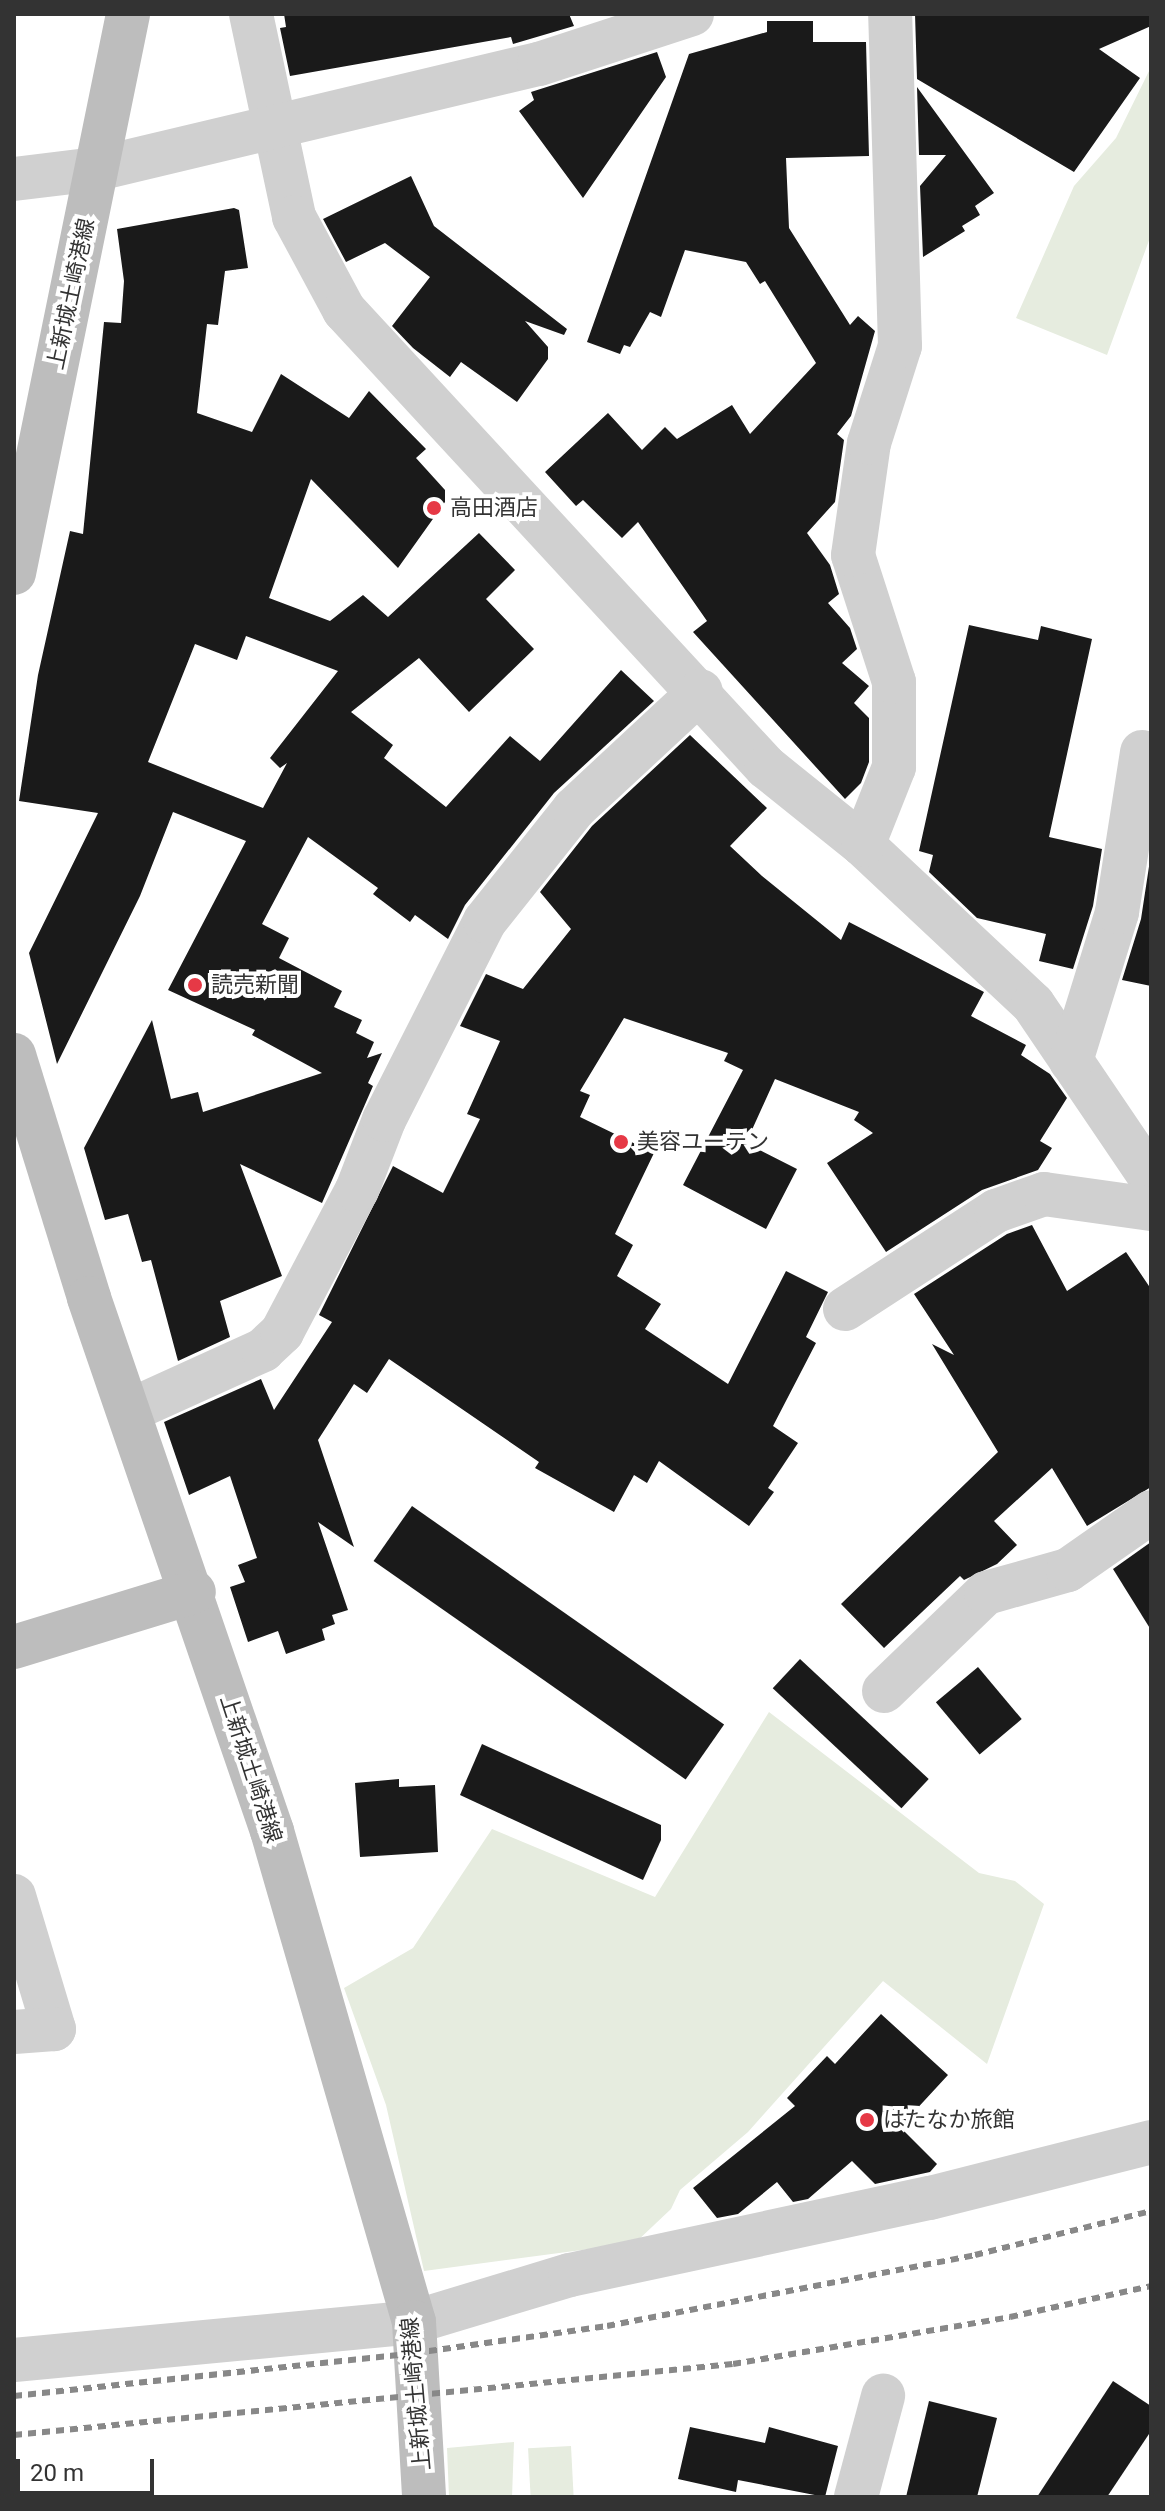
<!DOCTYPE html>
<meta charset="utf-8">
<style>
body{margin:0}
#map{position:relative;width:1165px;height:2511px;overflow:hidden;background:#fff;font-family:Roboto,"Noto Sans JP",sans-serif}
div>[style]{position:absolute}
.green>*{inset:0;background:#e6ecdf;transform-origin:0 0}
.building>*{inset:0;background:#1a1a1a;transform-origin:0 0}
.street>*{height:44px;margin:-22px;padding:0 22px;transform-origin:22px;border-radius:22px;background:#d0d0d0}
.secondary>*{height:44px;margin:-22px;padding:0 22px;transform-origin:22px;border-radius:22px;background:#bdbdbd}
.rail>*{height:6px;margin-top:-3px;transform-origin:0;background:repeating-linear-gradient(90deg,#888 0 8px,transparent 0 14px)}
.dots>*{width:22px;height:22px;translate:-50% -50%;box-sizing:border-box;border:4px solid #fff;border-radius:50%}
span{translate:-50% -50%;white-space:nowrap;text-align:center;line-height:1.15;-webkit-text-stroke:8px #fff;paint-order:stroke}
.street-label{font-size:22px;color:#333}
.poi-label{font-size:22px;color:#333}
.left{translate:0 -50%;text-align:left}
.frame{position:absolute;inset:0;border:16px solid #333;pointer-events:none}
.scale{position:absolute;left:16px;top:2459px;width:138px;height:36px;box-sizing:border-box;border:4px solid #333;border-top:0;padding-left:10px;font-size:24px;line-height:28px;white-space:nowrap;color:#333;-webkit-text-stroke:6px #fff;paint-order:stroke}
</style>
<div id="map">
<div class="green">
<div style="clip-path:polygon(1151px 67px,1151px 235px,1107px 355px,1016px 318px,1074px 186px,1116px 138px)"></div>
<div style="clip-path:polygon(769px 1712px,979px 1873px,1015px 1881px,1044px 1904px,987px 2064px,883px 1981px,748px 2132px,680px 2190px,671px 2209px,635px 2243px,424px 2271px,386px 2105px,344px 1988px,413px 1948px,492px 1829px,655px 1897px)"></div>
<div style="clip-path:polygon(514px 2442px,512px 2497px,449px 2497px,447px 2448px)"></div>
<div style="left:571px;top:2446px;width:51px;height:43px;rotate:87deg"></div>
</div>
<div class="building">
<div style="clip-path:polygon(284px 14px,569px 14px,574px 26px,513px 44px,511px 37px,290px 76px,280px 28px,286px 27px)"></div>
<div style="clip-path:polygon(915px 14px,1151px 14px,1151px 26px,1099px 49px,1140px 78px,1074px 172px,917px 79px)"></div>
<div style="clip-path:polygon(767px 21px,813px 21px,813px 42px,866px 42px,869px 156px,786px 158px,789px 228px,850px 325px,858px 316px,875px 331px,851px 416px,837px 434px,844px 440px,835px 502px,807px 533px,830px 565px,839px 594px,828px 603px,850px 628px,857px 649px,842px 663px,869px 686px,854px 703px,869px 718px,869px 762px,861px 783px,845px 799px,693px 632px,707px 621px,638px 522px,622px 538px,583px 500px,576px 506px,545px 472px,608px 413px,642px 450px,665px 427px,677px 439px,732px 405px,750px 434px,816px 363px,765px 281px,760px 284px,746px 262px,685px 250px,661px 317px,650px 312px,630px 347px,624px 345px,620px 354px,587px 342px,689px 54px,767px 32px)"></div>
<div style="clip-path:polygon(657px 52px,666px 77px,583px 198px,519px 111px,534px 100px,531px 92px)"></div>
<div style="clip-path:polygon(917px 87px,994px 193px,975px 206px,980px 215px,962px 226px,965px 231px,923px 257px,920px 186px,946px 155px,919px 155px)"></div>
<div style="clip-path:polygon(411px 176px,434px 226px,567px 329px,564px 335px,525px 321px,548px 347px,548px 359px,517px 402px,461px 362px,450px 377px,413px 348px,392px 326px,430px 277px,385px 243px,346px 262px,323px 219px)"></div>
<div style="clip-path:polygon(evenodd,234px 208px,239px 210px,248px 268px,225px 271px,218px 325px,207px 324px,197px 413px,252px 432px,281px 374px,349px 418px,369px 391px,426px 449px,416px 458px,445px 490px,445px 502px,398px 568px,311px 479px,269px 598px,330px 621px,363px 595px,388px 617px,479px 533px,515px 570px,486px 599px,534px 649px,469px 712px,419px 658px,351px 712px,393px 745px,384px 758px,446px 807px,510px 736px,540px 761px,621px 670px,654px 701px,554px 793px,465px 905px,448px 939px,415px 915px,410px 922px,373px 894px,378px 888px,308px 837px,262px 924px,289px 938px,279px 958px,342px 991px,334px 1007px,362px 1020px,356px 1033px,374px 1042px,367px 1058px,382px 1053px,368px 1083px,373px 1086px,322px 1203px,240px 1164px,282px 1276px,220px 1301px,230px 1337px,178px 1361px,151px 1260px,142px 1262px,128px 1214px,105px 1220px,84px 1148px,152px 1020px,171px 1099px,198px 1092px,203px 1112px,322px 1073px,252px 1035px,255px 1030px,168px 990px,246px 841px,173px 812px,140px 896px,57px 1064px,29px 953px,98px 813px,19px 801px,38px 675px,70px 531px,83px 534px,104px 322px,121px 323px,124px 281px,117px 229px,234px 208px,246px 636px,338px 671px,270px 758px,280px 768px,287px 763px,263px 808px,148px 762px,195px 644px,237px 660px,246px 636px)"></div>
<div style="clip-path:polygon(969px 625px,1038px 640px,1041px 626px,1092px 639px,1049px 837px,1102px 849px,1093px 906px,1073px 969px,1039px 961px,1046px 934px,977px 918px,929px 872px,933px 855px,919px 851px)"></div>
<div style="clip-path:polygon(690px 735px,767px 808px,730px 846px,762px 876px,841px 940px,849px 922px,984px 992px,971px 1016px,1026px 1045px,1021px 1055px,1050px 1074px,1067px 1098px,1040px 1141px,1052px 1148px,1038px 1170px,982px 1190px,886px 1252px,827px 1163px,873px 1133px,854px 1120px,859px 1112px,775px 1079px,746px 1143px,797px 1169px,766px 1229px,683px 1185px,743px 1070px,724px 1061px,728px 1053px,624px 1018px,580px 1091px,590px 1095px,580px 1117px,654px 1153px,615px 1234px,633px 1245px,617px 1276px,661px 1304px,645px 1329px,728px 1384px,786px 1271px,828px 1292px,806px 1337px,816px 1343px,773px 1426px,798px 1443px,768px 1488px,774px 1492px,749px 1526px,659px 1461px,647px 1483px,634px 1475px,614px 1512px,535px 1468px,539px 1462px,389px 1359px,367px 1393px,354px 1384px,318px 1440px,354px 1547px,318px 1522px,348px 1610px,332px 1615px,335px 1624px,322px 1629px,325px 1640px,286px 1654px,278px 1631px,248px 1642px,230px 1587px,245px 1582px,238px 1565px,257px 1558px,230px 1476px,189px 1495px,164px 1422px,261px 1379px,274px 1410px,332px 1322px,319px 1315px,393px 1166px,443px 1193px,480px 1119px,467px 1114px,500px 1041px,460px 1026px,486px 974px,523px 989px,571px 929px,540px 892px,592px 826px)"></div>
<div style="clip-path:polygon(1150px 860px,1151px 861px,1151px 986px,1122px 980px,1141px 919px)"></div>
<div style="clip-path:polygon(1032px 1225px,1067px 1291px,1126px 1252px,1151px 1289px,1151px 1487px,1087px 1526px,1052px 1468px,994px 1521px,1017px 1545px,997px 1564px,964px 1580px,960px 1576px,884px 1648px,841px 1604px,998px 1452px,932px 1344px,954px 1355px,914px 1294px,1007px 1234px)"></div>
<div style="left:412px;top:1506px;width:381px;height:67px;rotate:35deg"></div>
<div style="clip-path:polygon(1151px 1542px,1151px 1630px,1113px 1569px)"></div>
<div style="left:800px;top:1659px;width:176px;height:40px;rotate:43deg"></div>
<div style="left:978px;top:1667px;width:68px;height:55px;rotate:50deg"></div>
<div style="clip-path:polygon(482px 1744px,661px 1825px,661px 1840px,643px 1880px,460px 1795px)"></div>
<div style="clip-path:polygon(399px 1779px,399px 1787px,435px 1785px,438px 1852px,360px 1857px,355px 1783px)"></div>
<div style="clip-path:polygon(881px 2014px,948px 2075px,900px 2127px,937px 2164px,930px 2172px,875px 2184px,852px 2161px,808px 2199px,793px 2202px,777px 2182px,738px 2214px,717px 2218px,693px 2188px,795px 2106px,787px 2098px,827px 2056px,835px 2064px)"></div>
<div style="clip-path:polygon(1113px 2381px,1151px 2406px,1151px 2431px,1107px 2497px,1037px 2497px)"></div>
<div style="clip-path:polygon(929px 2401px,997px 2418px,977px 2497px,906px 2497px)"></div>
<div style="clip-path:polygon(690px 2427px,765px 2443px,769px 2427px,838px 2446px,825px 2497px,738px 2480px,736px 2492px,678px 2479px)"></div>
</div>
<div class="street">
<div style="left:251px;top:14px;width:208px;rotate:78deg"></div>
<div style="left:294px;top:217px;width:106px;rotate:61.7deg"></div>
<div style="left:344px;top:310px;width:622px;rotate:47.28deg"></div>
<div style="left:766px;top:767px;width:124px;rotate:38.8deg"></div>
<div style="left:863px;top:845px;width:233px;rotate:43.1deg"></div>
<div style="left:1033px;top:1004px;width:210px;rotate:55.9deg"></div>
<div style="left:14px;top:179px;width:84px;rotate:-6.9deg"></div>
<div style="left:97px;top:169px;width:454px;rotate:-13.4deg"></div>
<div style="left:539px;top:64px;width:161px;rotate:-18.1deg"></div>
<div style="left:863px;top:845px;width:84px;rotate:-68.3deg"></div>
<div style="left:894px;top:767px;width:85px;rotate:-90deg"></div>
<div style="left:894px;top:682px;width:133px;rotate:-107.9deg"></div>
<div style="left:853px;top:555px;width:113px;rotate:-81.9deg"></div>
<div style="left:869px;top:443px;width:102px;rotate:-72.3deg"></div>
<div style="left:900px;top:346px;width:332px;rotate:-91.7deg"></div>
<div style="left:1071px;top:1061px;width:156px;rotate:-72.8deg"></div>
<div style="left:1117px;top:912px;width:162px;rotate:-81.1deg"></div>
<div style="left:845px;top:1309px;width:180px;rotate:-33deg"></div>
<div style="left:996px;top:1211px;width:51px;rotate:-19.5deg"></div>
<div style="left:1044px;top:1194px;width:108px;rotate:8deg"></div>
<div style="left:131px;top:1410px;width:145px;rotate:-24.4deg"></div>
<div style="left:263px;top:1350px;width:26px;rotate:-43deg"></div>
<div style="left:282px;top:1332px;width:161px;rotate:-62.2deg"></div>
<div style="left:357px;top:1190px;width:75px;rotate:-68.9deg"></div>
<div style="left:384px;top:1120px;width:223px;rotate:-63.1deg"></div>
<div style="left:485px;top:921px;width:143px;rotate:-51.5deg"></div>
<div style="left:574px;top:809px;width:173px;rotate:-42.9deg"></div>
<div style="left:884px;top:1691px;width:141px;rotate:-43.9deg"></div>
<div style="left:986px;top:1593px;width:85px;rotate:-15.7deg"></div>
<div style="left:1068px;top:1570px;width:101px;rotate:-34.9deg"></div>
<div style="left:14px;top:1896px;width:139px;rotate:73.3deg"></div>
<div style="left:54px;top:2029px;width:40px;rotate:175.7deg"></div>
<div style="left:14px;top:2360px;width:402px;rotate:-5.4deg"></div>
<div style="left:414px;top:2322px;width:163px;rotate:-16.8deg"></div>
<div style="left:570px;top:2275px;width:368px;rotate:-12.1deg"></div>
<div style="left:930px;top:2198px;width:228px;rotate:-14.2deg"></div>
<div style="left:856px;top:2497px;width:105px;rotate:-75deg"></div>
</div>
<div class="secondary">
<div style="left:14px;top:573px;width:571px;rotate:-78.47deg"></div>
<div style="left:14px;top:1055px;width:254px;rotate:72.8deg"></div>
<div style="left:89px;top:1298px;width:564px;rotate:71.05deg"></div>
<div style="left:272px;top:1831px;width:511px;rotate:73.87deg"></div>
<div style="left:414px;top:2322px;width:175px;rotate:86.7deg"></div>
<div style="left:14px;top:1647px;width:188px;rotate:-17deg"></div>
</div>
<div class="rail">
<div style="left:14px;top:2396px;width:403px;rotate:-6.1deg"></div>
<div style="left:415px;top:2353px;width:194px;rotate:-8deg"></div>
<div style="left:607px;top:2326px;width:375px;rotate:-10.9deg"></div>
<div style="left:975px;top:2255px;width:181px;rotate:-14deg"></div>
<div style="left:14px;top:2435px;width:722px;rotate:-5.64deg"></div>
<div style="left:733px;top:2364px;width:281px;rotate:-9.6deg"></div>
<div style="left:1010px;top:2317px;width:144px;rotate:-12.4deg"></div>
</div>
<div class="dots">
<div style="left:434px;top:508px;background:#e63946"></div>
<div style="left:195px;top:985px;background:#e63946"></div>
<div style="left:621px;top:1142px;background:#e63946"></div>
<div style="left:867px;top:2120px;background:#e63946"></div>
</div>
<div class="street-label">
<span style="left:71px;top:294px;rotate:-78deg">上新城土崎港線</span>
<span style="left:251px;top:1769px;rotate:72deg">上新城土崎港線</span>
<span style="left:416px;top:2394px;rotate:-95deg">上新城土崎港線</span>
</div>
<div class="poi-label">
<span class="left" style="left:450px;top:508px">高田酒店</span>
<span class="left" style="left:211px;top:985px">読売新聞</span>
<span class="left" style="left:637px;top:1142px">美容ユーテン</span>
<span class="left" style="left:883px;top:2120px">はたなか旅館</span>
</div>
<div class="frame"></div>
<div class="scale">20 m</div>
</div>
